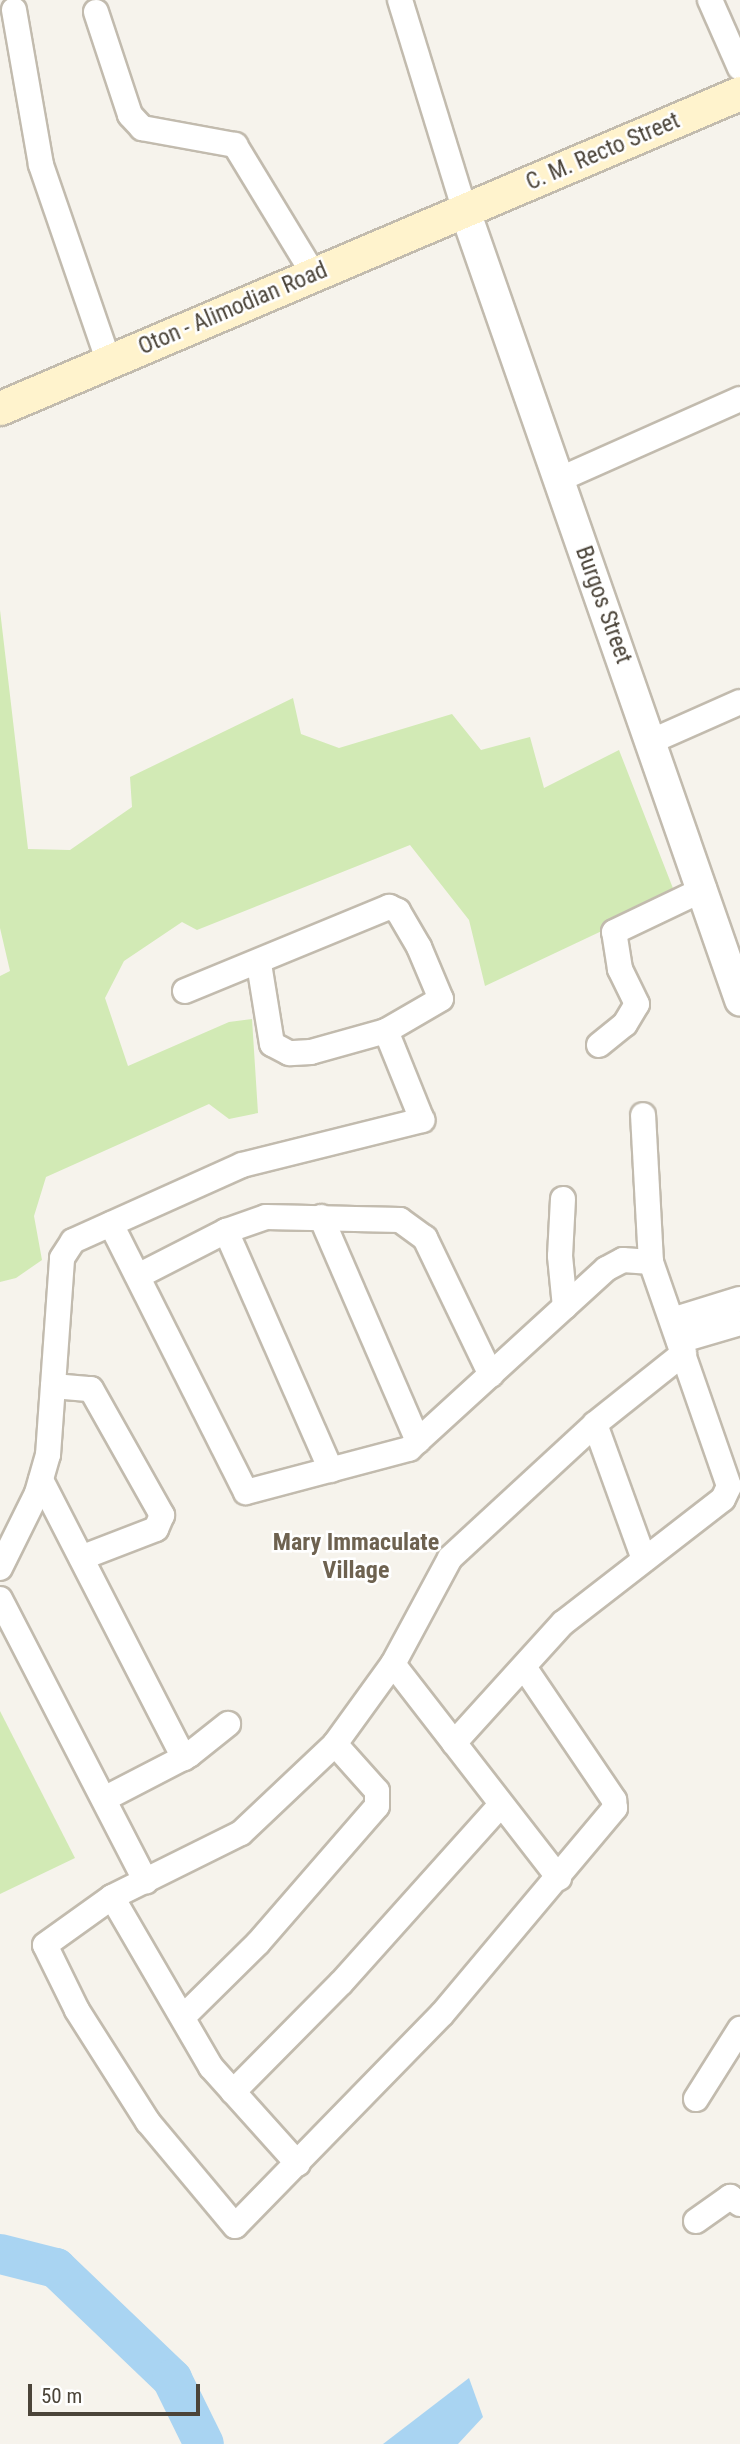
<!DOCTYPE html>
<style>
body{margin:0}
#map{position:relative;width:740px;height:2444px;overflow:hidden;background:#f6f3ec;font-family:"Roboto Condensed",sans-serif}
div>[style]{position:absolute}
.green>*{inset:0;background:#d2eab5}
.water>*{inset:0;background:#a9d4f2}
.river>*{height:40px;margin:-20px;padding:0 20px;transform-origin:20px;border-radius:20px;background:#a9d4f2}
.roads{filter:drop-shadow(2px 0 #c2bbae) drop-shadow(-2px 0 #c2bbae) drop-shadow(0 2px #c2bbae) drop-shadow(0 -2px #c2bbae)}
.minor>*{height:24px;margin:-12px;padding:0 12px;transform-origin:12px;border-radius:12px;background:#fff}
.tertiary>*{height:30px;margin:-15px;padding:0 15px;transform-origin:15px;border-radius:15px;background:#fff}
.secondary>*{height:33px;margin:-16.5px;padding:0 16.5px;transform-origin:16.5px;border-radius:16.5px;background:#fff3cd}
span{translate:-50% -50%;white-space:nowrap;text-align:center;line-height:1.15;-webkit-text-stroke:5px #fff;paint-order:stroke}
.street-label{font-size:23px;color:#4b4439}
.neighbourhood-label{font-size:24px;color:#6e6250;font-weight:700}
.scale{position:absolute;left:28px;top:2384px;width:172px;height:32px;box-sizing:border-box;border:4px solid #4b4439;border-top:0;padding-left:9px;font-size:21px;line-height:24px;white-space:nowrap;color:#4b4439;-webkit-text-stroke:5px #fff;paint-order:stroke}
</style>
<div id="map">
<div class="green">
<div style="clip-path:polygon(0 610px,28px 849px,70px 850px,132px 807px,130px 777px,293px 698px,301px 734px,339px 748px,452px 714px,481px 750px,530px 737px,544px 788px,619px 750px,676px 896px,485px 986px,469px 920px,410px 845px,197px 930px,182px 922px,124px 961px,105px 998px,128px 1066px,229px 1022px,252px 1019px,258px 1113px,229px 1119px,209px 1104px,46px 1177px,34px 1216px,42px 1260px,16px 1278px,0 1282px,0 976px,10px 971px,0 928px)"></div>
<div style="clip-path:polygon(0 1711px,75px 1858px,0 1894px)"></div>
</div>
<div class="water">
<div style="clip-path:polygon(469px 2378px,483px 2417px,458px 2444px,383px 2444px)"></div>
</div>
<div class="river">
<div style="left:0;top:2254px;width:58px;rotate:14deg"></div>
<div style="left:56px;top:2268px;width:161px;rotate:43.7deg"></div>
<div style="left:172px;top:2379px;width:72px;rotate:63.8deg"></div>
</div>
<div class="roads">
<div class="minor">
<div style="left:400px;top:0;width:221px;rotate:72.9deg"></div>
<div style="left:710px;top:0;width:74px;rotate:66.2deg"></div>
<div style="left:14px;top:10px;width:157px;rotate:80.1deg"></div>
<div style="left:41px;top:165px;width:208px;rotate:71deg"></div>
<div style="left:96px;top:12px;width:108px;rotate:71.7deg"></div>
<div style="left:130px;top:115px;width:18px;rotate:47deg"></div>
<div style="left:142px;top:128px;width:95px;rotate:10.4deg"></div>
<div style="left:235px;top:145px;width:152px;rotate:58.7deg"></div>
<div style="left:558px;top:480px;width:199px;rotate:-24deg"></div>
<div style="left:652px;top:741px;width:96px;rotate:-23.9deg"></div>
<div style="left:185px;top:991px;width:221px;rotate:-22.4deg"></div>
<div style="left:389px;top:907px;width:10px;rotate:24deg"></div>
<div style="left:398px;top:911px;width:42px;rotate:59.7deg"></div>
<div style="left:419px;top:947px;width:56px;rotate:67.1deg"></div>
<div style="left:441px;top:999px;width:64px;rotate:149.8deg"></div>
<div style="left:386px;top:1031px;width:78px;rotate:164.4deg"></div>
<div style="left:311px;top:1052px;width:22px;rotate:177deg"></div>
<div style="left:289px;top:1053px;width:19px;rotate:-152deg"></div>
<div style="left:272px;top:1044px;width:81px;rotate:-99.2deg"></div>
<div style="left:599px;top:1045px;width:33px;rotate:-39deg"></div>
<div style="left:625px;top:1024px;width:23px;rotate:-59deg"></div>
<div style="left:637px;top:1004px;width:39px;rotate:-116deg"></div>
<div style="left:620px;top:969px;width:37px;rotate:-99deg"></div>
<div style="left:614px;top:932px;width:100px;rotate:-25.5deg"></div>
<div style="left:563px;top:1199px;width:57px;rotate:93deg"></div>
<div style="left:560px;top:1256px;width:51px;rotate:84.4deg"></div>
<div style="left:321px;top:1217px;width:244px;rotate:66.6deg"></div>
<div style="left:111px;top:1224px;width:300px;rotate:63.3deg"></div>
<div style="left:246px;top:1492px;width:169px;rotate:-14.8deg"></div>
<div style="left:409px;top:1449px;width:267px;rotate:-42.4deg"></div>
<div style="left:606px;top:1269px;width:19px;rotate:-28deg"></div>
<div style="left:623px;top:1260px;width:28px;rotate:4deg"></div>
<div style="left:226px;top:1231px;width:261px;rotate:66.3deg"></div>
<div style="left:138px;top:1276px;width:99px;rotate:-27.1deg"></div>
<div style="left:226px;top:1231px;width:42px;rotate:-19.3deg"></div>
<div style="left:266px;top:1217px;width:134px;rotate:1.3deg"></div>
<div style="left:400px;top:1220px;width:31px;rotate:36deg"></div>
<div style="left:425px;top:1238px;width:152px;rotate:64.3deg"></div>
<div style="left:672px;top:1320px;width:71px;rotate:-17.2deg"></div>
<div style="left:679px;top:1341px;width:64px;rotate:-16.4deg"></div>
<div style="left:53px;top:1386px;width:38px;rotate:5deg"></div>
<div style="left:91px;top:1389px;width:145px;rotate:60.6deg"></div>
<div style="left:162px;top:1515px;width:15px;rotate:113deg"></div>
<div style="left:156px;top:1529px;width:80px;rotate:158.9deg"></div>
<div style="left:595px;top:1424px;width:144px;rotate:70.1deg"></div>
<div style="left:41px;top:1480px;width:313px;rotate:62.8deg"></div>
<div style="left:0;top:1568px;width:84px;rotate:-63.7deg"></div>
<div style="left:37px;top:1493px;width:40px;rotate:-74deg"></div>
<div style="left:48px;top:1455px;width:197px;rotate:-85.9deg"></div>
<div style="left:62px;top:1258px;width:20px;rotate:-57deg"></div>
<div style="left:73px;top:1241px;width:185px;rotate:-24.2deg"></div>
<div style="left:242px;top:1165px;width:186px;rotate:-14deg"></div>
<div style="left:422px;top:1120px;width:96px;rotate:-112deg"></div>
<div style="left:0;top:1599px;width:318px;rotate:62.7deg"></div>
<div style="left:393px;top:1664px;width:271px;rotate:52.2deg"></div>
<div style="left:524px;top:1667px;width:161px;rotate:55.9deg"></div>
<div style="left:614px;top:1800px;width:8px;rotate:83deg"></div>
<div style="left:615px;top:1808px;width:269px;rotate:130deg"></div>
<div style="left:442px;top:2014px;width:296px;rotate:134.3deg"></div>
<div style="left:235px;top:2226px;width:136px;rotate:-129.9deg"></div>
<div style="left:148px;top:2122px;width:133px;rotate:-122.4deg"></div>
<div style="left:77px;top:2010px;width:72px;rotate:-116.2deg"></div>
<div style="left:45px;top:1945px;width:82px;rotate:-35.6deg"></div>
<div style="left:112px;top:1897px;width:144px;rotate:-26.4deg"></div>
<div style="left:241px;top:1833px;width:129px;rotate:-43.4deg"></div>
<div style="left:335px;top:1744px;width:99px;rotate:-54.1deg"></div>
<div style="left:393px;top:1664px;width:120px;rotate:-61.7deg"></div>
<div style="left:450px;top:1558px;width:197px;rotate:-42.7deg"></div>
<div style="left:595px;top:1424px;width:114px;rotate:-38.6deg"></div>
<div style="left:454px;top:1743px;width:162px;rotate:-47.8deg"></div>
<div style="left:563px;top:1623px;width:202px;rotate:-37.8deg"></div>
<div style="left:723px;top:1499px;width:14px;rotate:-65deg"></div>
<div style="left:729px;top:1486px;width:237px;rotate:-109.2deg"></div>
<div style="left:651px;top:1262px;width:147px;rotate:-93.1deg"></div>
<div style="left:104px;top:1799px;width:96px;rotate:-27.4deg"></div>
<div style="left:189px;top:1755px;width:50px;rotate:-38.5deg"></div>
<div style="left:112px;top:1897px;width:197px;rotate:59.8deg"></div>
<div style="left:211px;top:2067px;width:130px;rotate:48.1deg"></div>
<div style="left:183px;top:2017px;width:105px;rotate:-44.6deg"></div>
<div style="left:258px;top:1943px;width:181px;rotate:-49deg"></div>
<div style="left:377px;top:1806px;width:15px;rotate:-90deg"></div>
<div style="left:377px;top:1791px;width:63px;rotate:-131.8deg"></div>
<div style="left:233px;top:2092px;width:153px;rotate:-45.3deg"></div>
<div style="left:341px;top:1983px;width:238px;rotate:-48.1deg"></div>
<div style="left:696px;top:2099px;width:83px;rotate:-57.8deg"></div>
<div style="left:696px;top:2221px;width:42px;rotate:-35.2deg"></div>
<div style="left:730px;top:2197px;width:12px;rotate:35deg"></div>
</div>
<div class="tertiary">
<div style="left:465px;top:211px;width:836px;rotate:70.78deg"></div>
</div>
<div class="secondary">
<div style="left:0;top:408px;width:804px;rotate:-23.06deg"></div>
</div>
</div>
<div class="street-label">
<span style="left:603px;top:152px;rotate:-23deg">C. M. Recto Street</span>
<span style="left:233px;top:309px;rotate:-23deg">Oton - Alimodian Road</span>
<span style="left:603px;top:605px;rotate:70deg">Burgos Street</span>
</div>
<div class="neighbourhood-label">
<span style="left:356px;top:1557px">Mary Immaculate<br>Village</span>
</div>
<div class="scale">50 m</div>
</div>
